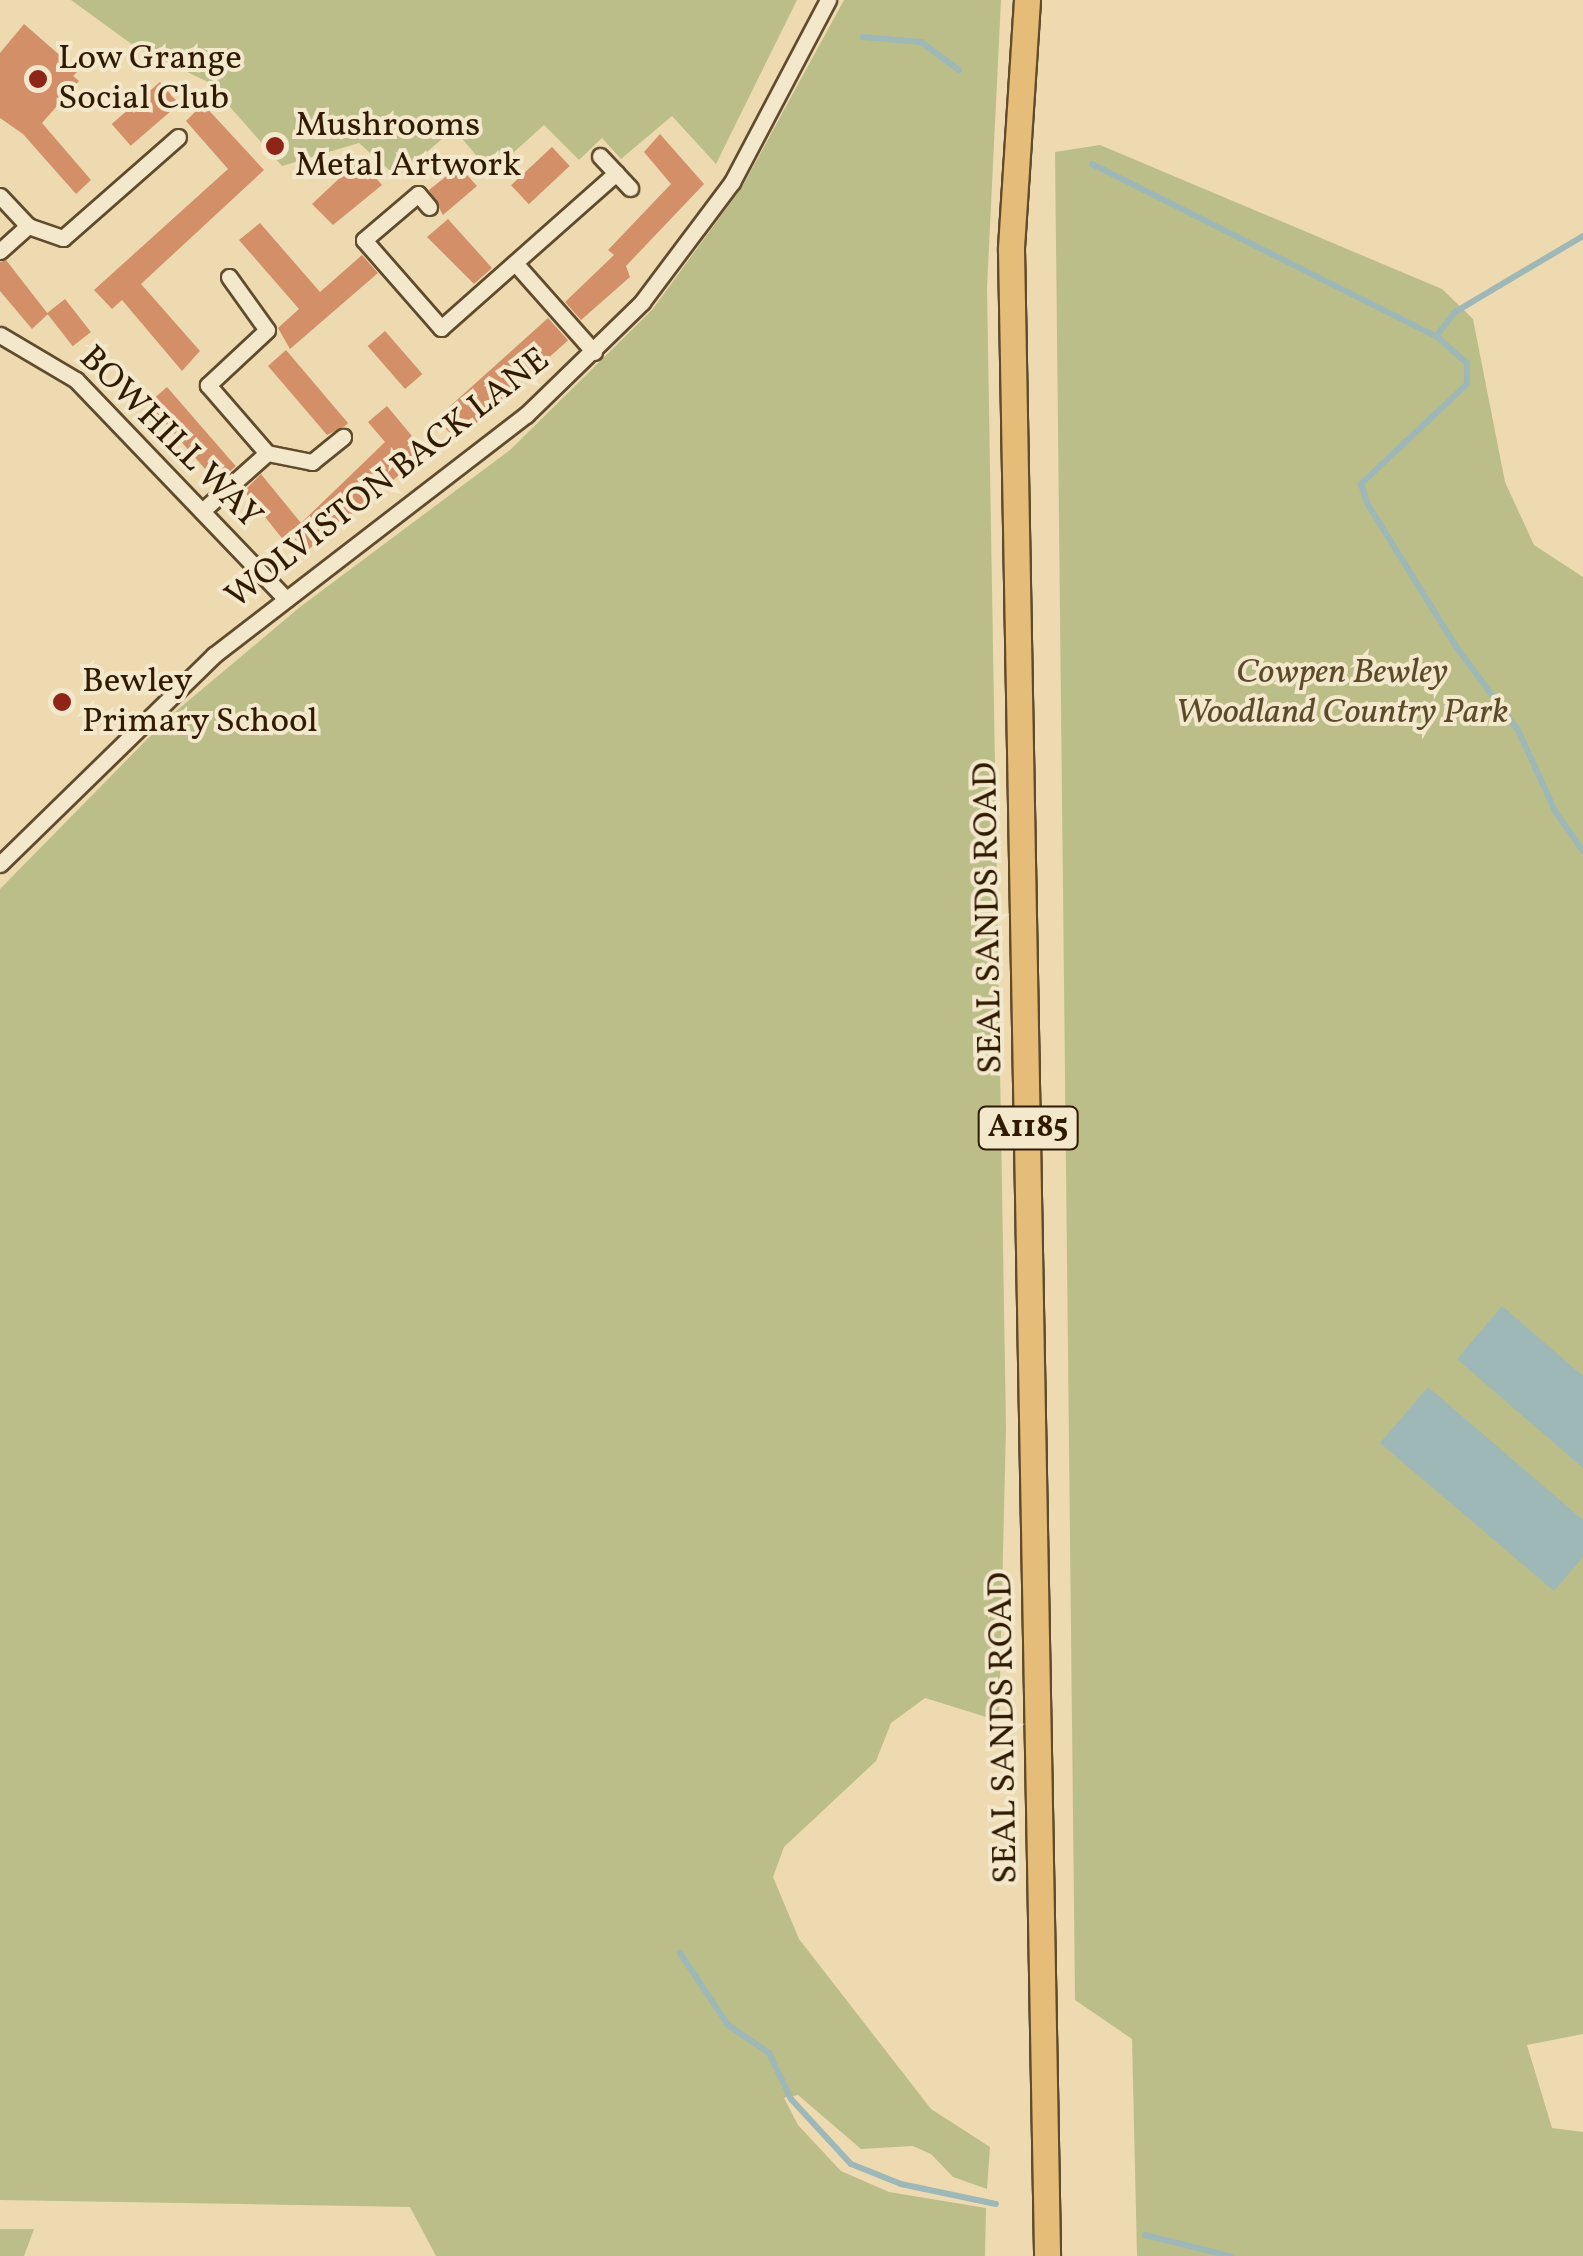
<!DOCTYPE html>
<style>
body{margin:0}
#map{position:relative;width:1583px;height:2256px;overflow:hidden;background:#eddab1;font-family:Vollkorn,serif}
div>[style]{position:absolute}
.green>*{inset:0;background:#bcbe89}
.water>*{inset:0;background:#9db8b6}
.stream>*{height:6px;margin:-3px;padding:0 3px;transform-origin:3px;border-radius:3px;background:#9db8b6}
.building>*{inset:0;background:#d39068;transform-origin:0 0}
.roads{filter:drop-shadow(2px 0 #604b2c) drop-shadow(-2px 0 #604b2c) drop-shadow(0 2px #604b2c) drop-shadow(0 -2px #604b2c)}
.minor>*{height:15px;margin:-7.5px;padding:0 7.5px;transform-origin:7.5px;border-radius:7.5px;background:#f3e7cc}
.primary>*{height:25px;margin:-12.5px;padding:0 12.5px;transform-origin:12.5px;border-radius:12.5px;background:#e6bd78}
.dots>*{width:28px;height:28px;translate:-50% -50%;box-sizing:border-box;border:5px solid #f3e7cc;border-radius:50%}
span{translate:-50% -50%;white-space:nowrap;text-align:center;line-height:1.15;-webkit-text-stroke:8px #f3e7cc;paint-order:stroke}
.shield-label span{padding:2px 8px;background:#f3e7cc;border:2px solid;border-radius:8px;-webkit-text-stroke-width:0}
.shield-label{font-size:32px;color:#311b00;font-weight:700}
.poi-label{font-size:35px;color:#311b00}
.left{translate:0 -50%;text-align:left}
.street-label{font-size:35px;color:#311b00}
.park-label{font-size:35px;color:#5b4c29;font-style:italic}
</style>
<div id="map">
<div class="green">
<div style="clip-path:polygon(71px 0,797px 0,716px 164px,672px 116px,621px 159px,602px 138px,579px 160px,544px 125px,491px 173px,454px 129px,397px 177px,359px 143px,282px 166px,208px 82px,137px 48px)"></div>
<div style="clip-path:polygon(844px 0,1001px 0,987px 288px,1006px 1427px,999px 1721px,925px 1698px,891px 1723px,876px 1761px,784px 1847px,773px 1877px,799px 1939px,931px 2109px,990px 2147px,987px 2189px,953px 2177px,931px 2154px,913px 2146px,861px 2149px,798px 2095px,784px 2098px,798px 2125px,841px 2171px,889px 2192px,986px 2208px,985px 2256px,436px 2256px,410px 2207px,0 2200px,0 889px,169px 717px,300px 607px,510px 450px,652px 310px,742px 187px)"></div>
<div style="clip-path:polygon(1100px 145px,1442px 289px,1473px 319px,1505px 482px,1534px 545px,1583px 577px,1583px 2034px,1527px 2045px,1552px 2128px,1583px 2132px,1583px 2256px,1137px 2256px,1132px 2039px,1075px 2000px,1055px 152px)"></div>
<div style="clip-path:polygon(0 2229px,34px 2229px,24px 2256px,0 2256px)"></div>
</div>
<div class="water">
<div style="clip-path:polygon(1502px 1306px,1583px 1376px,1583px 1468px,1457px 1359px)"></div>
<div style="clip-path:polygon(1428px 1387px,1583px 1520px,1583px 1557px,1554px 1591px,1380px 1443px)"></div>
</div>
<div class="stream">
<div style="left:863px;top:37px;width:58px;rotate:4.9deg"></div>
<div style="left:921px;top:42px;width:47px;rotate:36.4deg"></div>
<div style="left:1092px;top:164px;width:385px;rotate:26.6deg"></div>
<div style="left:1583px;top:236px;width:149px;rotate:149.3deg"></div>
<div style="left:1455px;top:312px;width:31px;rotate:128deg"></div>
<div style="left:1436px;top:336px;width:41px;rotate:41.1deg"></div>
<div style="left:1467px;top:363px;width:21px;rotate:90deg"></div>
<div style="left:1467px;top:384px;width:146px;rotate:136.7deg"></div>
<div style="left:1361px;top:484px;width:20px;rotate:72deg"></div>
<div style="left:1367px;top:503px;width:167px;rotate:58.2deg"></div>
<div style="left:1455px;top:645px;width:106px;rotate:53.5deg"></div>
<div style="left:1518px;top:730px;width:89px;rotate:65.4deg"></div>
<div style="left:1555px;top:811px;width:49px;rotate:55deg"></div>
<div style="left:680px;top:1953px;width:87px;rotate:56.3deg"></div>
<div style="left:728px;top:2025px;width:50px;rotate:34.3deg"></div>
<div style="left:769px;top:2053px;width:51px;rotate:64.4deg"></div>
<div style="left:791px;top:2099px;width:88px;rotate:47.3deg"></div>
<div style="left:851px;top:2164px;width:54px;rotate:21.8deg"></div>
<div style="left:901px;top:2184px;width:97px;rotate:11.9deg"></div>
<div style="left:1145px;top:2235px;width:88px;rotate:13.9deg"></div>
</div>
<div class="building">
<div style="clip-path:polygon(24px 24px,78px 71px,73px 76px,79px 81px,42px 123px,91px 180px,76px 194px,23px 134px,0 118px,0 53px)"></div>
<div style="left:160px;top:82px;width:29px;height:64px;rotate:49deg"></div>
<div style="clip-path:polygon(203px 104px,264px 170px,141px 284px,200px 351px,182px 371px,122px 300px,112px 309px,94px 290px,228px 169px,186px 121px)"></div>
<div style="clip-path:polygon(660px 134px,704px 184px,626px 266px,630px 277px,581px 320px,565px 302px,614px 255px,608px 250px,671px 184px,644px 152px)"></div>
<div style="left:552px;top:147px;width:26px;height:56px;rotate:47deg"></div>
<div style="clip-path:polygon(360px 159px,382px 185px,333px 225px,312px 204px)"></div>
<div style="clip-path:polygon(459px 166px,477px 186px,443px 215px,429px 190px)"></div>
<div style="clip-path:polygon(448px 219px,492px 268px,474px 284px,427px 237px)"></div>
<div style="clip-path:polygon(260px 223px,320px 292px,362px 255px,378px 273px,290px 349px,278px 328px,299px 309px,239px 240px)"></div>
<div style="clip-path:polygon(6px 260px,48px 314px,32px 329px,0 291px,0 262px)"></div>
<div style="left:65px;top:299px;width:42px;height:23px;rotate:52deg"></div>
<div style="left:548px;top:318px;width:30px;height:150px;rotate:48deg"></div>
<div style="left:385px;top:331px;width:57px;height:23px;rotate:49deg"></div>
<div style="clip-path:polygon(286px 350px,348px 423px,345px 426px,327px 435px,268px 366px)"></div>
<div style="left:167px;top:387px;width:105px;height:25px;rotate:49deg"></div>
<div style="clip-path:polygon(387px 406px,426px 453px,298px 558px,244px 491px,261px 474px,301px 523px,385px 442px,368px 422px)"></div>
</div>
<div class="roads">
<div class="minor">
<div style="left:600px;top:156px;width:44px;rotate:46.8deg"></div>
<div style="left:0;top:196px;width:41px;rotate:47deg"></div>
<div style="left:28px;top:226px;width:37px;rotate:19deg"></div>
<div style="left:63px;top:238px;width:153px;rotate:-41.3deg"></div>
<div style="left:429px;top:207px;width:17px;rotate:-130deg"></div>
<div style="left:418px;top:194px;width:71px;rotate:139.6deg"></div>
<div style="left:364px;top:240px;width:117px;rotate:48.8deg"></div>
<div style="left:441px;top:328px;width:234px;rotate:-41.5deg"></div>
<div style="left:0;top:251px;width:38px;rotate:-42deg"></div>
<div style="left:515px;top:263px;width:119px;rotate:48.4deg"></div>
<div style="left:229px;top:277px;width:65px;rotate:54.4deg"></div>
<div style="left:267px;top:330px;width:81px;rotate:137deg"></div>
<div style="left:208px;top:385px;width:90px;rotate:49.1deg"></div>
<div style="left:267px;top:453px;width:46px;rotate:11.3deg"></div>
<div style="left:312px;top:462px;width:40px;rotate:-39deg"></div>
<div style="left:0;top:335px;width:88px;rotate:30.6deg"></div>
<div style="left:76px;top:380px;width:303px;rotate:46.2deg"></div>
<div style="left:202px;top:511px;width:87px;rotate:-41.7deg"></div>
<div style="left:0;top:864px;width:299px;rotate:-44.3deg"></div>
<div style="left:214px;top:655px;width:394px;rotate:-37.6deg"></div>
<div style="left:526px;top:415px;width:162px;rotate:-44.2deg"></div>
<div style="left:642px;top:302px;width:150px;rotate:-53.1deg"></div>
<div style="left:732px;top:182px;width:206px;rotate:-62.2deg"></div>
</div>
<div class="primary">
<div style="left:1027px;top:0;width:250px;rotate:93.7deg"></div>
<div style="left:1011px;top:249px;width:2007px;rotate:88.97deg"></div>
</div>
</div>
<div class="dots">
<div style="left:38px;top:79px;background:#8f2418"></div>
<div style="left:275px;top:146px;background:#8f2418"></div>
<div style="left:62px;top:702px;background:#8f2418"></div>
</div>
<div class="shield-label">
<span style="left:1028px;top:1128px">A1185</span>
</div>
<div class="poi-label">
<span class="left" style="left:58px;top:79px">Low Grange<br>Social Club</span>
<span class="left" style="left:295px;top:146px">Mushrooms<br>Metal Artwork</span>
<span class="left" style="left:82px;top:702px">Bewley<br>Primary School</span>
</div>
<div class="street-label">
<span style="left:170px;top:438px;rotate:45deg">BOWHILL WAY</span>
<span style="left:388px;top:479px;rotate:-38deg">WOLVISTON BACK LANE</span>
<span style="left:989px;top:918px;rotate:-91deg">SEAL SANDS ROAD</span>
<span style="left:1004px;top:1728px;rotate:-91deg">SEAL SANDS ROAD</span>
</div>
<div class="park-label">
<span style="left:1342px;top:693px">Cowpen Bewley<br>Woodland Country Park</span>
</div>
</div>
